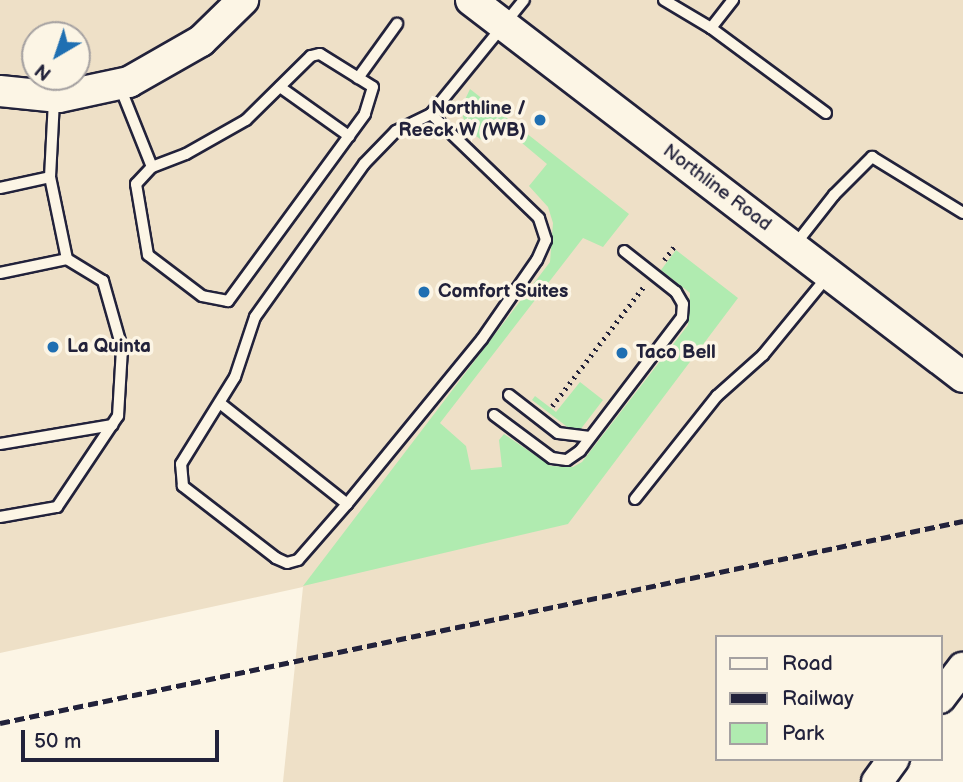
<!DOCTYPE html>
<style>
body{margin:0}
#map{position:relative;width:963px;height:782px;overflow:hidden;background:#fcf5e5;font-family:"Balsamiq Sans",sans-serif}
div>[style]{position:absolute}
.built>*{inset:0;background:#eee0c7}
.green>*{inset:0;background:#b0ebb0}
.path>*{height:4.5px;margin-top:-2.25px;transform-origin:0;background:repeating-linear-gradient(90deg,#22223b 0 2px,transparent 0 7px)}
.roads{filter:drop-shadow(2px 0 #22223b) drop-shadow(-2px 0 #22223b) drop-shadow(0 2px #22223b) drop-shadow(0 -2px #22223b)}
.lane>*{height:10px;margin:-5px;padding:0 5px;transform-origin:5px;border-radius:5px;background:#fcf5e5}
.secondary>*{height:30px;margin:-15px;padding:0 15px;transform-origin:15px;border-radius:15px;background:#fcf5e5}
.rail>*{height:5px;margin-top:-2.5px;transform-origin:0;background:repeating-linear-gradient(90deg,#22223b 0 10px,transparent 0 15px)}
.dots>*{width:19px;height:19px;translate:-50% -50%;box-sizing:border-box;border:4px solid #fcf5e5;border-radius:50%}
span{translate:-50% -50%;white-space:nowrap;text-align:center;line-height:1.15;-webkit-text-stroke:7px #fcf5e5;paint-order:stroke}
.poi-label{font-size:19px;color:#22223b;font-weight:700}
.right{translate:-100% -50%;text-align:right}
.left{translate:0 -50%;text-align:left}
.street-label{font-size:19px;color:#22223b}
.legend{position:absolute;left:715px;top:635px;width:228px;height:126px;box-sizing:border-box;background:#fcf5e5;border:2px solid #a5a1a1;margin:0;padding:9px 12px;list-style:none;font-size:21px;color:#22223b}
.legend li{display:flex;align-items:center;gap:14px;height:35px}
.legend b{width:35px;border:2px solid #a5a1a1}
.north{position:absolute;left:21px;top:21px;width:70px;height:70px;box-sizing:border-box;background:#fcf5e5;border:2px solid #a5a1a1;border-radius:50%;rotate:219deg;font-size:19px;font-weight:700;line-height:28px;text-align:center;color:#22223b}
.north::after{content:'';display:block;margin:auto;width:24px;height:32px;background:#1f6fb2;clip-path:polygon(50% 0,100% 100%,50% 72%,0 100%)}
.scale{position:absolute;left:21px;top:730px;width:198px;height:32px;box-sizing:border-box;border:4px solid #22223b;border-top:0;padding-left:9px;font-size:21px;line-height:24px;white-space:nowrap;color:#22223b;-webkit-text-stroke:5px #fcf5e5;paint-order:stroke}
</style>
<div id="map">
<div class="built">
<div style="clip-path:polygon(evenodd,0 0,963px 0,963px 668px,940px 698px,940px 637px,716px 637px,716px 759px,894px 759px,877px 782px,283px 782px,303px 587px,0 653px,0 0,35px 35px,77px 35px,77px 77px,35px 77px,35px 35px)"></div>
</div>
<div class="green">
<div style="clip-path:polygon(470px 89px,629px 214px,603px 247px,583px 238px,440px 423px,466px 446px,471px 470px,502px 467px,499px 440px,504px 434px,551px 466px,573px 467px,582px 462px,688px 325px,690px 293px,661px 270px,676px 250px,738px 298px,568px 524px,303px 586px,550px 262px,553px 223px,548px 207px,529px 186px,547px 164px,498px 123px,483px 141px,466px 129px,461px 108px)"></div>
<div style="clip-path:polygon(580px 382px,603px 400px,580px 430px,570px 429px,532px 400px,535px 396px,556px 412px)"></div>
</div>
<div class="path">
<div style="left:664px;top:260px;width:20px;rotate:-53deg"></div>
<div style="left:552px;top:406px;width:151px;rotate:-52.5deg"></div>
</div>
<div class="roads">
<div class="lane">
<div style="left:664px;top:0;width:55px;rotate:30.8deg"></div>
<div style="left:711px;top:28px;width:143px;rotate:36.5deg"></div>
<div style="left:711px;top:28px;width:36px;rotate:-52deg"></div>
<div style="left:358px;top:78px;width:67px;rotate:-54.2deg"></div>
<div style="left:120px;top:87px;width:86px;rotate:68.2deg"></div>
<div style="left:152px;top:167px;width:36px;rotate:-21deg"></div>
<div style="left:186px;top:154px;width:69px;rotate:-29.5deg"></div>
<div style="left:246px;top:120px;width:91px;rotate:-44.6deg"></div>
<div style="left:311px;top:56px;width:9px;rotate:-13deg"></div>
<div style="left:320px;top:54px;width:62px;rotate:31.9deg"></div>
<div style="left:373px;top:87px;width:28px;rotate:107deg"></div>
<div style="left:365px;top:114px;width:232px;rotate:126.2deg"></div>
<div style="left:228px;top:301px;width:26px;rotate:-169deg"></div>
<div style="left:202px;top:296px;width:68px;rotate:-142.8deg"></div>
<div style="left:148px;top:255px;width:72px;rotate:-99.6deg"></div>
<div style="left:136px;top:184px;width:23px;rotate:-47deg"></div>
<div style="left:280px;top:87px;width:85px;rotate:35.4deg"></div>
<div style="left:0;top:188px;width:51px;rotate:-12.4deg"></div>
<div style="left:794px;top:246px;width:65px;rotate:-51.9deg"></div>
<div style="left:834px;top:195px;width:54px;rotate:-45deg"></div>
<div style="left:872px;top:157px;width:107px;rotate:31.6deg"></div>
<div style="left:0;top:273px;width:68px;rotate:-11.8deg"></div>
<div style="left:67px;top:259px;width:84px;rotate:-101.7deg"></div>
<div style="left:50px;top:177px;width:77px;rotate:-87deg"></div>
<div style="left:509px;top:395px;width:62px;rotate:37.8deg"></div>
<div style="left:558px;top:433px;width:32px;rotate:7deg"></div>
<div style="left:221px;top:404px;width:161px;rotate:38.4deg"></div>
<div style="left:347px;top:504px;width:74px;rotate:131.2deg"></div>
<div style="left:298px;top:560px;width:11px;rotate:165deg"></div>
<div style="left:287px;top:563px;width:12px;rotate:-156deg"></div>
<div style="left:276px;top:558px;width:118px;rotate:-142.3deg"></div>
<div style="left:183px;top:486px;width:22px;rotate:-95deg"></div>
<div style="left:181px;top:464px;width:102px;rotate:-58.2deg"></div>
<div style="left:235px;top:377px;width:63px;rotate:-71.6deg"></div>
<div style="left:255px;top:317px;width:188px;rotate:-54.5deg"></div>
<div style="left:364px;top:164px;width:46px;rotate:-45.9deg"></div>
<div style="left:396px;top:131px;width:39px;rotate:-26deg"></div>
<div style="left:431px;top:114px;width:147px;rotate:-50.8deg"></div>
<div style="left:494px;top:415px;width:72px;rotate:36.6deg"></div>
<div style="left:552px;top:458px;width:15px;rotate:8deg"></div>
<div style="left:567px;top:460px;width:16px;rotate:-35deg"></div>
<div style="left:580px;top:451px;width:168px;rotate:-52.7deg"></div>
<div style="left:682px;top:317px;width:13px;rotate:-86deg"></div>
<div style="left:683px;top:304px;width:14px;rotate:-120deg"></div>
<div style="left:676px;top:292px;width:66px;rotate:-141.7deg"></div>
<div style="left:0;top:444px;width:114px;rotate:-9.6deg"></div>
<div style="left:635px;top:499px;width:132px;rotate:-51.5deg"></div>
<div style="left:717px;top:396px;width:62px;rotate:-41.7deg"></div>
<div style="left:763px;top:355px;width:102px;rotate:-50.6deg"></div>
<div style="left:347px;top:504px;width:213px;rotate:-50.7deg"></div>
<div style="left:482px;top:339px;width:96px;rotate:-55.2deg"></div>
<div style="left:537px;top:260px;width:22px;rotate:-66deg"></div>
<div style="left:546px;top:240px;width:23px;rotate:-108deg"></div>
<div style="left:539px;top:218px;width:150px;rotate:-136.1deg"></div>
<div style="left:0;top:517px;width:58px;rotate:-10deg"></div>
<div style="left:57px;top:507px;width:110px;rotate:-56.2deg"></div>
<div style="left:118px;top:416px;width:68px;rotate:-86.6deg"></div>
<div style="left:122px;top:348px;width:70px;rotate:-105.8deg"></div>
<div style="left:103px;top:281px;width:42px;rotate:-148.6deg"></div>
</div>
<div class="secondary">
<div style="left:471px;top:0;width:620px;rotate:37.46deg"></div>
<div style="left:0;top:91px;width:59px;rotate:5.8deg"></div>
<div style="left:59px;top:97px;width:72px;rotate:-12.1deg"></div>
<div style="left:129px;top:82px;width:83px;rotate:-29.7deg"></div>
<div style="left:201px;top:41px;width:59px;rotate:-44.3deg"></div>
<div style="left:940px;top:698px;width:38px;rotate:-53deg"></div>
<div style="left:877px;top:782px;width:29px;rotate:-54deg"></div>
</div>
</div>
<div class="rail">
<div style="left:0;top:723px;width:984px;rotate:-11.85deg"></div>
</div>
<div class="dots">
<div style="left:540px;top:120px;background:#1f6fb2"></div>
<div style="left:424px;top:292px;background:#1f6fb2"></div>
<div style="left:53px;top:347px;background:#1f6fb2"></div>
<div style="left:622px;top:353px;background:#1f6fb2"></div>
</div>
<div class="poi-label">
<span class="right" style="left:526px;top:120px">Northline /<br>Reeck W (WB)</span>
<span class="left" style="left:438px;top:292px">Comfort Suites</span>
<span class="left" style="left:67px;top:347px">La Quinta</span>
<span class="left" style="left:636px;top:353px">Taco Bell</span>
</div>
<div class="street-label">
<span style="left:717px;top:188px;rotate:37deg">Northline Road</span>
</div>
<ul class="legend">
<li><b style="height:9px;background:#fcf5e5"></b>Road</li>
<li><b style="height:9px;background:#22223b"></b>Railway</li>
<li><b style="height:19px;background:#b0ebb0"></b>Park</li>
</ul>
<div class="north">N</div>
<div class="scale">50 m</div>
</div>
